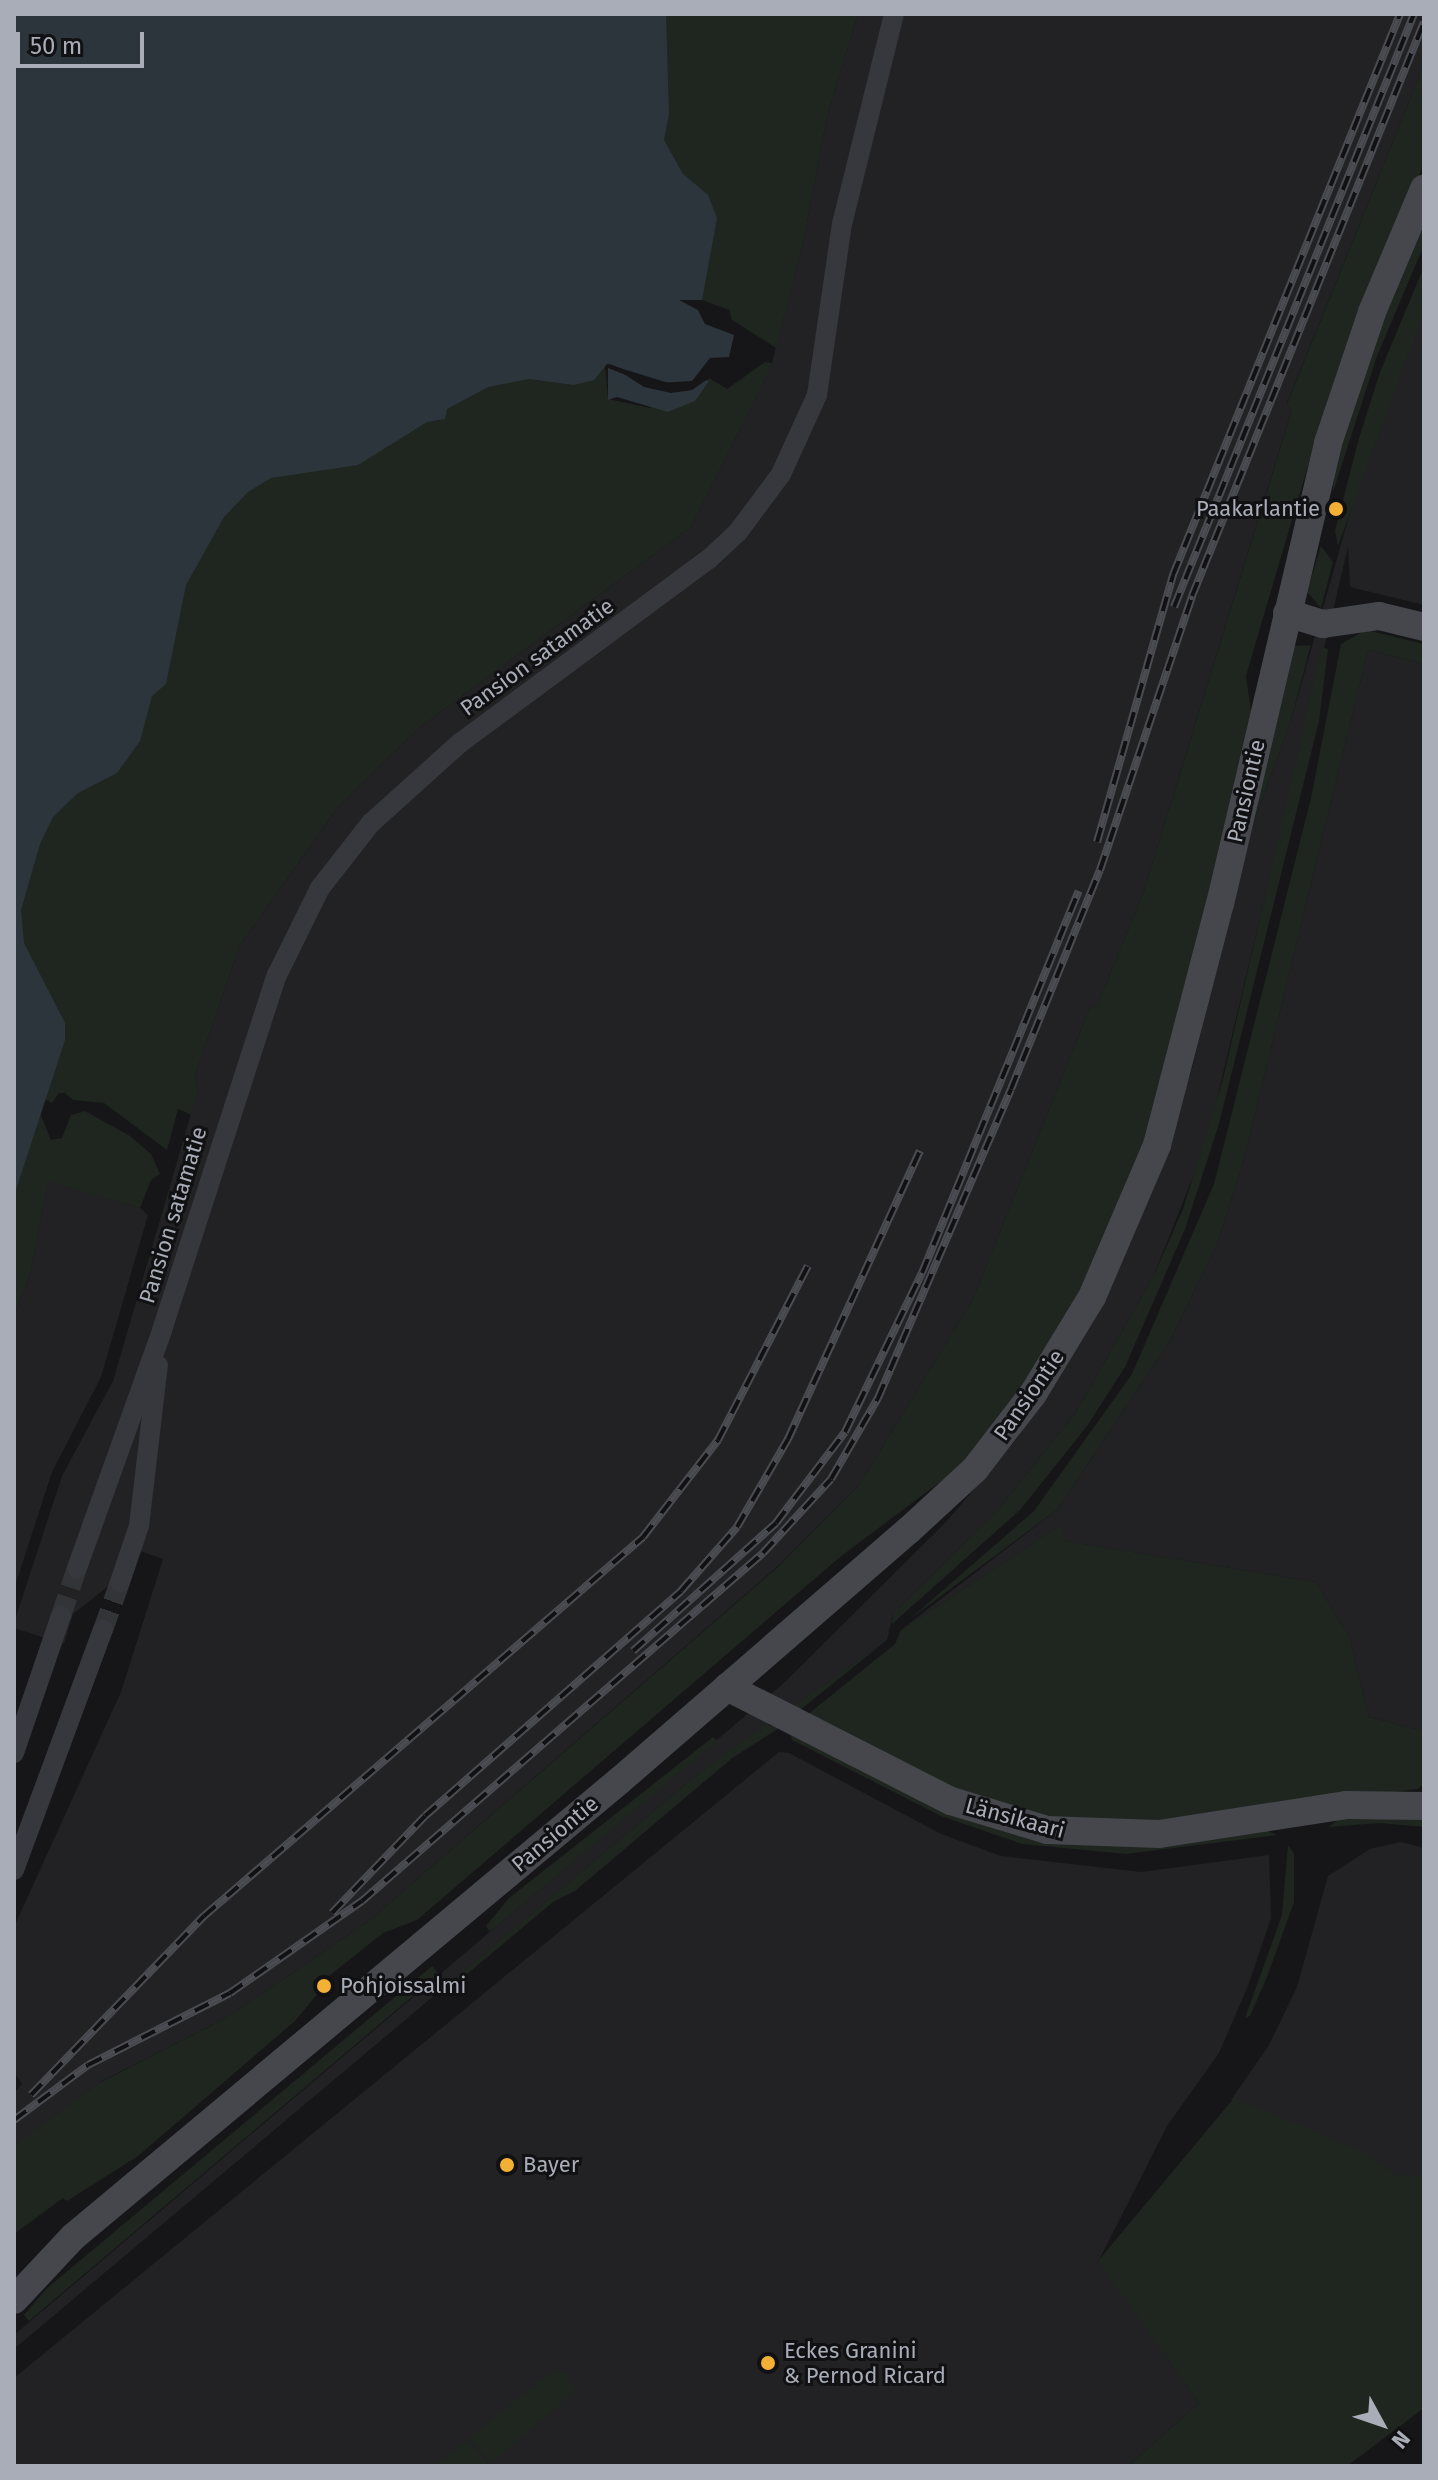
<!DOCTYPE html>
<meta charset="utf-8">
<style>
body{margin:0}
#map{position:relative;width:1438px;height:2480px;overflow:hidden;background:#161618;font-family:"Fira Sans",sans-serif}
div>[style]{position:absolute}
.built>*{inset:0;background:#222225}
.green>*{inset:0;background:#1e261f}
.water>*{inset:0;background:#2c353c}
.pier>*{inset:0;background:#161618}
.street-tunnel>*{height:20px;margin-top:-10px;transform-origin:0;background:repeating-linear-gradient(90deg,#333438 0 20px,transparent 0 30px)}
.street>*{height:20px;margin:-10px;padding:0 10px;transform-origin:10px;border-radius:10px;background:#37383d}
.secondary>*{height:28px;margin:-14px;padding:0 14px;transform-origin:14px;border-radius:14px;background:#45474d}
.rail>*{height:8px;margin-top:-4px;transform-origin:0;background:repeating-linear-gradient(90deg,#111113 0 15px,#4a4c52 0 30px);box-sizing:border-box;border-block:2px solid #4a4c52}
.dots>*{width:22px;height:22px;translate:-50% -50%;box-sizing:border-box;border:4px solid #111113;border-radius:50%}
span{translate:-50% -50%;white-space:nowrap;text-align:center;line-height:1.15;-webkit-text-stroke:6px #111113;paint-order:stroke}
.poi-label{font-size:22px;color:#a8adb8}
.right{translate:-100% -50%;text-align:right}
.left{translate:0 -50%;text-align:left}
.street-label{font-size:22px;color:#a8adb8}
.frame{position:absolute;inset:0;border:16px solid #a8adb8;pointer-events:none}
.north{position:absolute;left:1342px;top:2384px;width:80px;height:80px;-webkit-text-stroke:6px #111113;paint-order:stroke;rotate:130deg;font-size:22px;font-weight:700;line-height:32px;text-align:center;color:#a8adb8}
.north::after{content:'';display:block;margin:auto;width:28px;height:36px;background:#a8adb8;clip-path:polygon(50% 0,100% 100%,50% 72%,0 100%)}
.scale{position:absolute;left:16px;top:32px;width:128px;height:36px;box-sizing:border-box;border:4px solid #a8adb8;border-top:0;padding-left:10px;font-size:24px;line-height:28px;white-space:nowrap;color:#a8adb8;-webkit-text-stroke:6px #111113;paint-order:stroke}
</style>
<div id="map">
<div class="built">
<div style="clip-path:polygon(858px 14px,1424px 14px,1424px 65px,1287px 403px,1292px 409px,1143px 894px,1097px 1006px,1090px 1008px,973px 1299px,860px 1484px,778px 1566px,370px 1920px,228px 2017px,102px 2081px,14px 2146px,14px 2093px,22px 2084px,14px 2072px,14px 1927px,121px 1692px,163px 1559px,123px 1545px,110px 1585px,73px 1614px,64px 1644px,14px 1628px,14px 1623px,62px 1476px,113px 1381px,198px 1090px,195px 1075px,240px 945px,338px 807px,420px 727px,691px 527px,770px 370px,803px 244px,827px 117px)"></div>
<div style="clip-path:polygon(1424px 312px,1424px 605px,1350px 587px,1348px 547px,1207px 1141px,1154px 1275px,1076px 1412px,999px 1509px,893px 1614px,887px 1640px,694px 1777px,14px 2349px,14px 2335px,784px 1683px,946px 1522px,1016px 1440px,1103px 1300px,1156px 1183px,1193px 1065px,1245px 845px,1290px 724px,1365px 460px)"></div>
<div style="clip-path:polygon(1368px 650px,1424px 664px,1424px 1731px,1369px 1717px,1350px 1639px,1316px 1582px,1064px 1541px,1060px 1526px,901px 1630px,1058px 1509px,1171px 1339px,1217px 1244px,1243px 1163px)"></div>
<div style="clip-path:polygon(48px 1180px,140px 1208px,148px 1215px,101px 1377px,52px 1472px,14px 1589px,14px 1316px,30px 1275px)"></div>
<div style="clip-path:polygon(779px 1752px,789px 1753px,941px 1834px,1001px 1856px,1141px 1872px,1269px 1855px,1271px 1918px,1248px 1986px,1219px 2053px,1167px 2126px,1099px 2260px,1199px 2403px,1128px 2466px,14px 2466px,14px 2378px)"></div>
<div style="clip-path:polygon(1401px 1842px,1424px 1848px,1424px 2176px,1349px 2189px,1231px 2100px,1269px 2045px,1297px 1987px,1328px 1876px,1370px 1849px)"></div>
</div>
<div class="green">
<div style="clip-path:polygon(643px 14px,858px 14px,827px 117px,803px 244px,776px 348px,732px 320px,729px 310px,691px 296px,670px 206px)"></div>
<div style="clip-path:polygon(1424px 65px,1424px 163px,1321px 422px,1255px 645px,1246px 676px,1251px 711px,1153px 1129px,1065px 1323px,1013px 1400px,956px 1470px,840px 1557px,417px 1920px,383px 1933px,314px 1988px,318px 1993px,295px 2021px,138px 2156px,67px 2201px,63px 2198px,14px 2234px,14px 2146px,20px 2141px,99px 2083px,228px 2017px,370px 1920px,778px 1567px,860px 1484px,973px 1299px,1090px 1008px,1097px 1006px,1143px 894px,1292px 410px,1287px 404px)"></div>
<div style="clip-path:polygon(1424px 218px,1424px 245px,1377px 356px,1333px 492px,1334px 468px,1361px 378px)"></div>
<div style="clip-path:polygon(1424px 267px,1424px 312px,1338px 546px,1335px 531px,1359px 438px,1380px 372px)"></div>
<div style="clip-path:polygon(765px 362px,772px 363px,770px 370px,691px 527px,420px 727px,338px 807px,240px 945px,195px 1075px,198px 1090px,191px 1115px,178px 1109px,167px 1150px,104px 1103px,73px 1100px,65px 1093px,59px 1093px,52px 1103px,46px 1100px,14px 980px,14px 838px,173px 530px,411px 393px,605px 366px,608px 399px,650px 408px,709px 378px,727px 389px)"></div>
<div style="clip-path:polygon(1321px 546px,1333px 562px,1321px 608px,1307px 592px)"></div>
<div style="clip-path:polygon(1366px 630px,1424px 644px,1424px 664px,1368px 650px,1243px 1163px,1217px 1244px,1171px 1339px,1058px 1509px,911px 1618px,1034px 1511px,1132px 1374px,1214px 1184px,1311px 798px,1341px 644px)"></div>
<div style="clip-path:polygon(1311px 645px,1290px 724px,1245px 845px,1293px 646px)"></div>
<div style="clip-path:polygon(1322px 647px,1328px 649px,1319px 721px,1219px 1124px,1185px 1229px,1125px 1367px,1087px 1426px,1020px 1510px,892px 1624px,893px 1614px,999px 1509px,1076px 1412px,1154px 1275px,1183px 1209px,1223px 1079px)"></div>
<div style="clip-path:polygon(85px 1111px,130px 1136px,151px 1154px,160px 1174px,151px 1180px,140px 1208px,48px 1181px,30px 1275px,14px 1316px,14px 1134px,40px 1113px,51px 1140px,62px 1138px,71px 1115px)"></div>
<div style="clip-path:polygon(1061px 1525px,1065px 1541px,1316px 1582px,1350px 1639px,1369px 1717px,1424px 1731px,1424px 1783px,1418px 1789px,1136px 1825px,1054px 1822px,970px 1799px,807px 1715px,895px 1644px,901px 1630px)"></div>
<div style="clip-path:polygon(887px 1640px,799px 1711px,793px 1706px)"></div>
<div style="clip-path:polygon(766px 1724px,779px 1728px,731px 1759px,575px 1891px,553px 1902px,460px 1980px,456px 1977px,694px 1777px)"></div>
<div style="clip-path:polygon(790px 1732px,1067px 1844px,1122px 1846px,1268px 1831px,1277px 1835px,1126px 1854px,1022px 1844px,941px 1816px,792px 1740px)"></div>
<div style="clip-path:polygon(713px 1737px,717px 1741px,490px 1932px,486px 1926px,509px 1898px)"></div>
<div style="clip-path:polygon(1340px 1818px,1424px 1818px,1424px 1827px,1379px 1823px,1329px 1827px)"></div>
<div style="clip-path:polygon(1288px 1845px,1294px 1854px,1294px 1902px,1267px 1977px,1250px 2016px,1245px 2018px,1282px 1915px)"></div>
<div style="clip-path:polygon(432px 1966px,439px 1974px,29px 2321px,24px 2315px,46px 2289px)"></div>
<div style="clip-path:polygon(1234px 2098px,1365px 2153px,1396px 2175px,1424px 2176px,1424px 2408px,1347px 2466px,1128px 2466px,1199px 2403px,1098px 2261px)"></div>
<div style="clip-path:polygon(551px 2372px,566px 2373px,576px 2391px,491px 2463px,469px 2438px)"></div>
<div style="clip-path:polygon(467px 2440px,489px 2465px,436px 2466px)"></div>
</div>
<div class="water">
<div style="clip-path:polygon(14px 14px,666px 14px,669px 114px,664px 140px,683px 174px,708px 195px,717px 218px,702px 300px,679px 300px,698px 310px,705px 324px,734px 335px,729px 357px,710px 358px,692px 381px,675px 385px,607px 364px,594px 380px,574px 385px,529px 379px,488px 387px,447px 409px,445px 419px,427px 422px,358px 465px,271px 478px,248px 492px,224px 517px,186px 585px,166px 684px,152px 696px,140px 741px,117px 773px,78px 793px,53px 817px,40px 844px,21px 910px,24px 943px,65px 1023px,65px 1040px,14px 1196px)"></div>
<div style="clip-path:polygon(608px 368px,664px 390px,692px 390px,701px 380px,709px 381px,695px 401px,668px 412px,617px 397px,608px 400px)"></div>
</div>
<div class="pier">
<div style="clip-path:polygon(607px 363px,658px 383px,692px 381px,703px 370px,709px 378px,692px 390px,671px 393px,644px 387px)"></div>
</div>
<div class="street-tunnel">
<div style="left:61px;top:1616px;width:51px;rotate:-71.6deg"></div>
<div style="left:103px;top:1630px;width:51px;rotate:-70.5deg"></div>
</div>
<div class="street">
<div style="left:77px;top:1568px;width:253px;rotate:-70.3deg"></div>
<div style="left:162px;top:1330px;width:373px;rotate:-72.1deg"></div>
<div style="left:277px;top:975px;width:97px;rotate:-63.7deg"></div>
<div style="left:320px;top:888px;width:83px;rotate:-51.9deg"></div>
<div style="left:371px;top:823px;width:120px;rotate:-42deg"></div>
<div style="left:460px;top:743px;width:310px;rotate:-36.5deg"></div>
<div style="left:709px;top:559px;width:40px;rotate:-43deg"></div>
<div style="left:738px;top:532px;width:72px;rotate:-53.4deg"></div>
<div style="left:781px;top:474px;width:87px;rotate:-65.5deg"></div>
<div style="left:817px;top:395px;width:173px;rotate:-81.7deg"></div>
<div style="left:842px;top:224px;width:216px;rotate:-76.1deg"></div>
<div style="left:120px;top:1582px;width:59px;rotate:-71.3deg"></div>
<div style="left:139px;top:1526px;width:162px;rotate:-83.3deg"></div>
<div style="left:14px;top:1753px;width:145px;rotate:-71.1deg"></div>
<div style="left:14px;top:1870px;width:256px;rotate:-69.7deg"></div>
</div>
<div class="secondary">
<div style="left:1287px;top:613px;width:38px;rotate:17deg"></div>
<div style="left:1323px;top:624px;width:57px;rotate:-8.1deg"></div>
<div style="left:1379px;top:616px;width:46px;rotate:13.7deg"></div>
<div style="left:727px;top:1687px;width:251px;rotate:27deg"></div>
<div style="left:951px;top:1801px;width:100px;rotate:16.8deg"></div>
<div style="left:1047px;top:1830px;width:112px;rotate:2deg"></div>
<div style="left:1159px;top:1834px;width:189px;rotate:-8.8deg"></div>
<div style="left:1346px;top:1805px;width:78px;rotate:0.7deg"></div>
<div style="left:14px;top:2300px;width:86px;rotate:-46.9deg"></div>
<div style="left:73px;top:2237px;width:711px;rotate:-39.87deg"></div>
<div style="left:619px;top:1781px;width:384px;rotate:-40.9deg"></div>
<div style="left:909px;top:1530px;width:90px;rotate:-42.7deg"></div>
<div style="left:975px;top:1469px;width:95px;rotate:-52.3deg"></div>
<div style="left:1033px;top:1394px;width:114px;rotate:-58.7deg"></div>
<div style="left:1092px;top:1297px;width:165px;rotate:-66.8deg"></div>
<div style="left:1157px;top:1145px;width:249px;rotate:-75.4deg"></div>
<div style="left:1220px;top:904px;width:473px;rotate:-76.8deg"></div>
<div style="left:1328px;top:443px;width:138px;rotate:-71.4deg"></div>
<div style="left:1372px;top:312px;width:134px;rotate:-67.1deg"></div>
</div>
<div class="rail">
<div style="left:1174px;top:607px;width:640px;rotate:-67.97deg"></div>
<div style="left:1097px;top:842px;width:278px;rotate:-74.1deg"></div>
<div style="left:1173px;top:575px;width:605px;rotate:-67.97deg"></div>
<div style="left:633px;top:1651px;width:192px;rotate:-41.8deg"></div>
<div style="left:776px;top:1523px;width:114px;rotate:-52.8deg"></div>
<div style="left:845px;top:1432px;width:177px;rotate:-64.2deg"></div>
<div style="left:922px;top:1273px;width:413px;rotate:-67.7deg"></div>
<div style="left:332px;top:1913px;width:134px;rotate:-46.2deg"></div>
<div style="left:425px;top:1816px;width:341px;rotate:-41.3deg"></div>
<div style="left:681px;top:1591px;width:85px;rotate:-48.8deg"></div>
<div style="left:737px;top:1527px;width:102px;rotate:-59.9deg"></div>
<div style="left:788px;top:1439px;width:317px;rotate:-65.4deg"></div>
<div style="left:31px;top:2095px;width:249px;rotate:-46deg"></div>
<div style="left:204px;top:1916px;width:580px;rotate:-40.8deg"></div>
<div style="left:643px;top:1537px;width:123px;rotate:-52.3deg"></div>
<div style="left:718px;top:1440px;width:196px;rotate:-62.7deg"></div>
<div style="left:14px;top:2120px;width:92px;rotate:-36.6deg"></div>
<div style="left:88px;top:2065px;width:159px;rotate:-26.9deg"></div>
<div style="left:230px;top:1993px;width:161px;rotate:-34.9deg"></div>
<div style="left:362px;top:1901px;width:531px;rotate:-40.95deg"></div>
<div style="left:763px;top:1553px;width:100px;rotate:-47.4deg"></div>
<div style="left:831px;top:1479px;width:94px;rotate:-59.9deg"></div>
<div style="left:878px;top:1398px;width:336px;rotate:-66.7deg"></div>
<div style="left:1011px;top:1089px;width:236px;rotate:-67.9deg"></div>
<div style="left:1100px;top:870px;width:289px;rotate:-71.4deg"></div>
<div style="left:1192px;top:596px;width:619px;rotate:-67.99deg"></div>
</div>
<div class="dots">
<div style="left:1336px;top:509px;background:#f2b134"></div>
<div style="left:324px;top:1986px;background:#f2b134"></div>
<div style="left:507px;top:2165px;background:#f2b134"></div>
<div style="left:768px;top:2363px;background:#f2b134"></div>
</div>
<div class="poi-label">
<span class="right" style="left:1320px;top:509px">Paakarlantie</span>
<span class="left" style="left:340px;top:1986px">Pohjoissalmi</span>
<span class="left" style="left:523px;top:2165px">Bayer</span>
<span class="left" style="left:784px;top:2363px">Eckes Granini<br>&amp; Pernod Ricard</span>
</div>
<div class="street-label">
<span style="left:537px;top:657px;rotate:-36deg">Pansion satamatie</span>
<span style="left:1246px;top:791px;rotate:-77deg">Pansiontie</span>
<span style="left:173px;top:1215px;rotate:-73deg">Pansion satamatie</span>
<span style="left:1029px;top:1395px;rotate:-55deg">Pansiontie</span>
<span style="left:1015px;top:1818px;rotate:15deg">Länsikaari</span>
<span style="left:555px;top:1834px;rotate:-40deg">Pansiontie</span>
</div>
<div class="frame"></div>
<div class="north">N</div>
<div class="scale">50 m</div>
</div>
